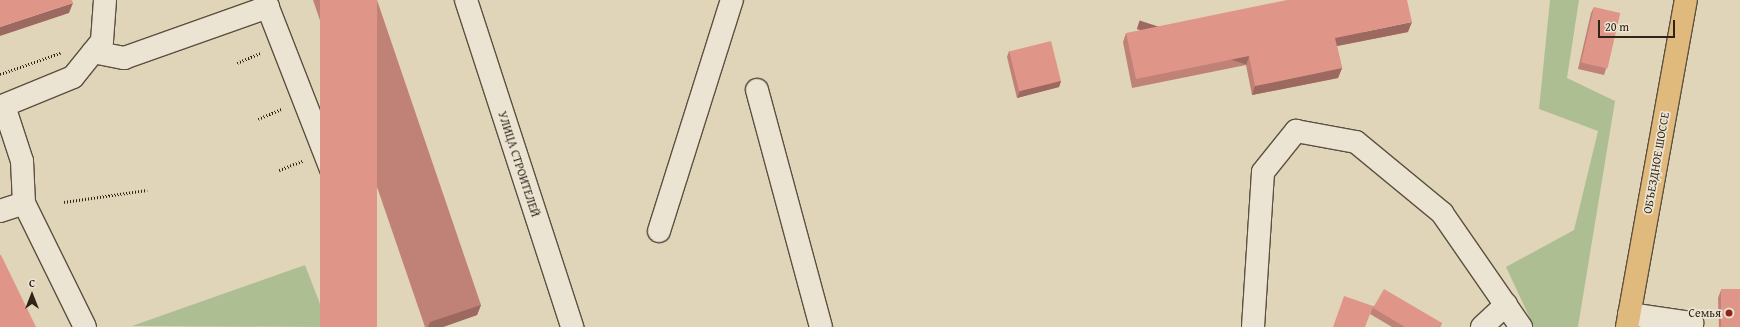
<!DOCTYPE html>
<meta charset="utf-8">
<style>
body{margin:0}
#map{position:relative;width:1740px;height:327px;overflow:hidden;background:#e1d5b9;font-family:"Gentium Book Plus",serif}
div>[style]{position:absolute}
.green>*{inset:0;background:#aebe93}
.path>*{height:2.5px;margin-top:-1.25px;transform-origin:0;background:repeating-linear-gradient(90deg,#2f2418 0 1px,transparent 0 3px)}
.roads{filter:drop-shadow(1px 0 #5c5040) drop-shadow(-1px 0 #5c5040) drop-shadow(0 1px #5c5040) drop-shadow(0 -1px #5c5040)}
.minor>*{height:22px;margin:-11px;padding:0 11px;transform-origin:11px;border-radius:11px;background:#ece4d2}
.major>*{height:22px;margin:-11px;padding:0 11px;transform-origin:11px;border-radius:11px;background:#e0ba7c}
.wall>*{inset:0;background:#c08176}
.shaded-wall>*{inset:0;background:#9c6960;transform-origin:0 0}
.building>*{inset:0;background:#df9689;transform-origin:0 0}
.dots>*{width:11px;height:11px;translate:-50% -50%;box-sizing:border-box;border:2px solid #ece4d2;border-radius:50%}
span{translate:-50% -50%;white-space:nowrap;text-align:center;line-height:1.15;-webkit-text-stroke:3.5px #ece4d2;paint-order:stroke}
.street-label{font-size:12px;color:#2f2418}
.poi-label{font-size:12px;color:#2f2418}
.right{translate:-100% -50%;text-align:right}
.north{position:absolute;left:12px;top:275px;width:40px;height:40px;-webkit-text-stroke:3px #ece4d2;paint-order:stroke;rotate:0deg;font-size:11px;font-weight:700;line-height:16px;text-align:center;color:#2f2418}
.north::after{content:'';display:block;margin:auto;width:14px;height:18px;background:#2f2418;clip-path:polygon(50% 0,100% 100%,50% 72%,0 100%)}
.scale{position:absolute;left:1598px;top:20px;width:77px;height:18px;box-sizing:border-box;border:2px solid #2f2418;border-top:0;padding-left:5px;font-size:12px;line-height:14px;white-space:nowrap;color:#2f2418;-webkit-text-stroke:3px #ece4d2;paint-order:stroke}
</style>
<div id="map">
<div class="green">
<div style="clip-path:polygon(1550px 0,1579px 0,1567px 78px,1615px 101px,1578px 327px,1534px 327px,1506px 267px,1574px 230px,1598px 131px,1539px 109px)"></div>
<div style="clip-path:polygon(305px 265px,329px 327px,132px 326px)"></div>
</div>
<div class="path">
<div style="left:237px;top:63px;width:25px;rotate:-23deg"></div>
<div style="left:0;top:74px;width:64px;rotate:-19.3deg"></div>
<div style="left:258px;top:119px;width:26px;rotate:-23deg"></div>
<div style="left:279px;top:170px;width:26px;rotate:-21deg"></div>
<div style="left:64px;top:202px;width:84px;rotate:-8.2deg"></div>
</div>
<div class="roads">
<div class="minor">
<div style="left:265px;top:0;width:201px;rotate:68.7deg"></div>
<div style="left:338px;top:187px;width:114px;rotate:83.4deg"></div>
<div style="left:351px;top:300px;width:29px;rotate:70deg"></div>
<div style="left:466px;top:0;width:344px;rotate:72deg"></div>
<div style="left:93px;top:52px;width:32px;rotate:11deg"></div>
<div style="left:124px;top:58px;width:153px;rotate:-19.5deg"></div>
<div style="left:757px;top:90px;width:245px;rotate:74.9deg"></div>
<div style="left:4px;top:106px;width:58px;rotate:71.9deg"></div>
<div style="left:22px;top:161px;width:42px;rotate:87.3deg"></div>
<div style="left:0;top:107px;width:79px;rotate:-22.3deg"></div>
<div style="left:73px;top:77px;width:46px;rotate:-51.1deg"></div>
<div style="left:102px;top:41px;width:41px;rotate:-85.8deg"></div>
<div style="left:0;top:211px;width:25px;rotate:-18deg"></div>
<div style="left:24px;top:203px;width:138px;rotate:63.8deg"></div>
<div style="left:659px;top:231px;width:242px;rotate:-72.5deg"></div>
<div style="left:1629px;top:314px;width:64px;rotate:8.1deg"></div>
<div style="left:1692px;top:323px;width:4px;rotate:90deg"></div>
<div style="left:1253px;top:327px;width:155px;rotate:-86.3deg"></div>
<div style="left:1263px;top:172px;width:53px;rotate:-51.2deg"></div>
<div style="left:1296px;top:131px;width:61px;rotate:10.4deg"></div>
<div style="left:1356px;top:142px;width:112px;rotate:39.5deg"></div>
<div style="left:1442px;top:213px;width:139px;rotate:55.3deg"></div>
<div style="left:1482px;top:327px;width:33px;rotate:-43deg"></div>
</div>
<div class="major">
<div style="left:1627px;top:327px;width:332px;rotate:-79.8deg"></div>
</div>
</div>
<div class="wall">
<div style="clip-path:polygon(313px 0,377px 0,481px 305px,477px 315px,443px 327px,425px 327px)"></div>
<div style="clip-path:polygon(1594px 7px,1606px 69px,1604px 75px,1578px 69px,1591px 13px)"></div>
<div style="clip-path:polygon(1408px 32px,1337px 46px,1342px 68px,1338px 78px,1252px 95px,1246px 65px,1132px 88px,1123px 42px,1126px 33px)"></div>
<div style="clip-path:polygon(1009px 51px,1061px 81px,1059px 87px,1017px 98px,1007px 57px)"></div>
<div style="clip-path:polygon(1721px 290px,1740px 327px,1719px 327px,1718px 298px)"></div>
<div style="clip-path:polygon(1373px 306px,1442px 323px,1440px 327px,1392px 327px,1370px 314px)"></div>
</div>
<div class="shaded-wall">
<div style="clip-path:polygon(73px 3px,69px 13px,0 36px,0 27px)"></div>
<div style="clip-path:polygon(1412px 22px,1408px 32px,1332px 47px,1335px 38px)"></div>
<div style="left:1249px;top:56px;width:9px;height:115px;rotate:108deg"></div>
<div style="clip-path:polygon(1342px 68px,1338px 78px,1252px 95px,1255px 86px)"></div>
<div style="clip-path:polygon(1061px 81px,1059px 87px,1017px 98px,1020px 91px)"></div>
<div style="clip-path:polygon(481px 305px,477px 315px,443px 327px,428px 327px,430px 322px)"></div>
</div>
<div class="building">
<div style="clip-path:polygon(0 0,72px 0,73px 3px,0 27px)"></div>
<div style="left:320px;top:0;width:57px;height:340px"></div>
<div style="clip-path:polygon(1287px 0,1407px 0,1412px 22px,1335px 38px,1342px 68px,1255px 86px,1249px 56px,1136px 79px,1126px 33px)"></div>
<div style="left:1594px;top:7px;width:27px;height:57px;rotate:13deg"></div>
<div style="left:1051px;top:41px;width:41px;height:43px;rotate:76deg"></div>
<div style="clip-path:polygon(0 255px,1px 255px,36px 327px,0 327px)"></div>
<div style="clip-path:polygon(1384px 289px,1442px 323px,1439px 327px,1405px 327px,1373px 308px)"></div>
<div style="left:1740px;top:289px;width:38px;height:19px;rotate:90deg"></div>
<div style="clip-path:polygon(1344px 296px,1373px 306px,1365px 327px,1333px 327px)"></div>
</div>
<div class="dots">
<div style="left:1729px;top:313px;background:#8f2418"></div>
</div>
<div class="street-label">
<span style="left:1656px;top:163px;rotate:-80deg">ОБЪЕЗДНОЕ ШОССЕ</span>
<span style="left:519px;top:164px;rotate:72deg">УЛИЦА СТРОИТЕЛЕЙ</span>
</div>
<div class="poi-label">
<span class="right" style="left:1721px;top:313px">Семья</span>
</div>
<div class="north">С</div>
<div class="scale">20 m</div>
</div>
